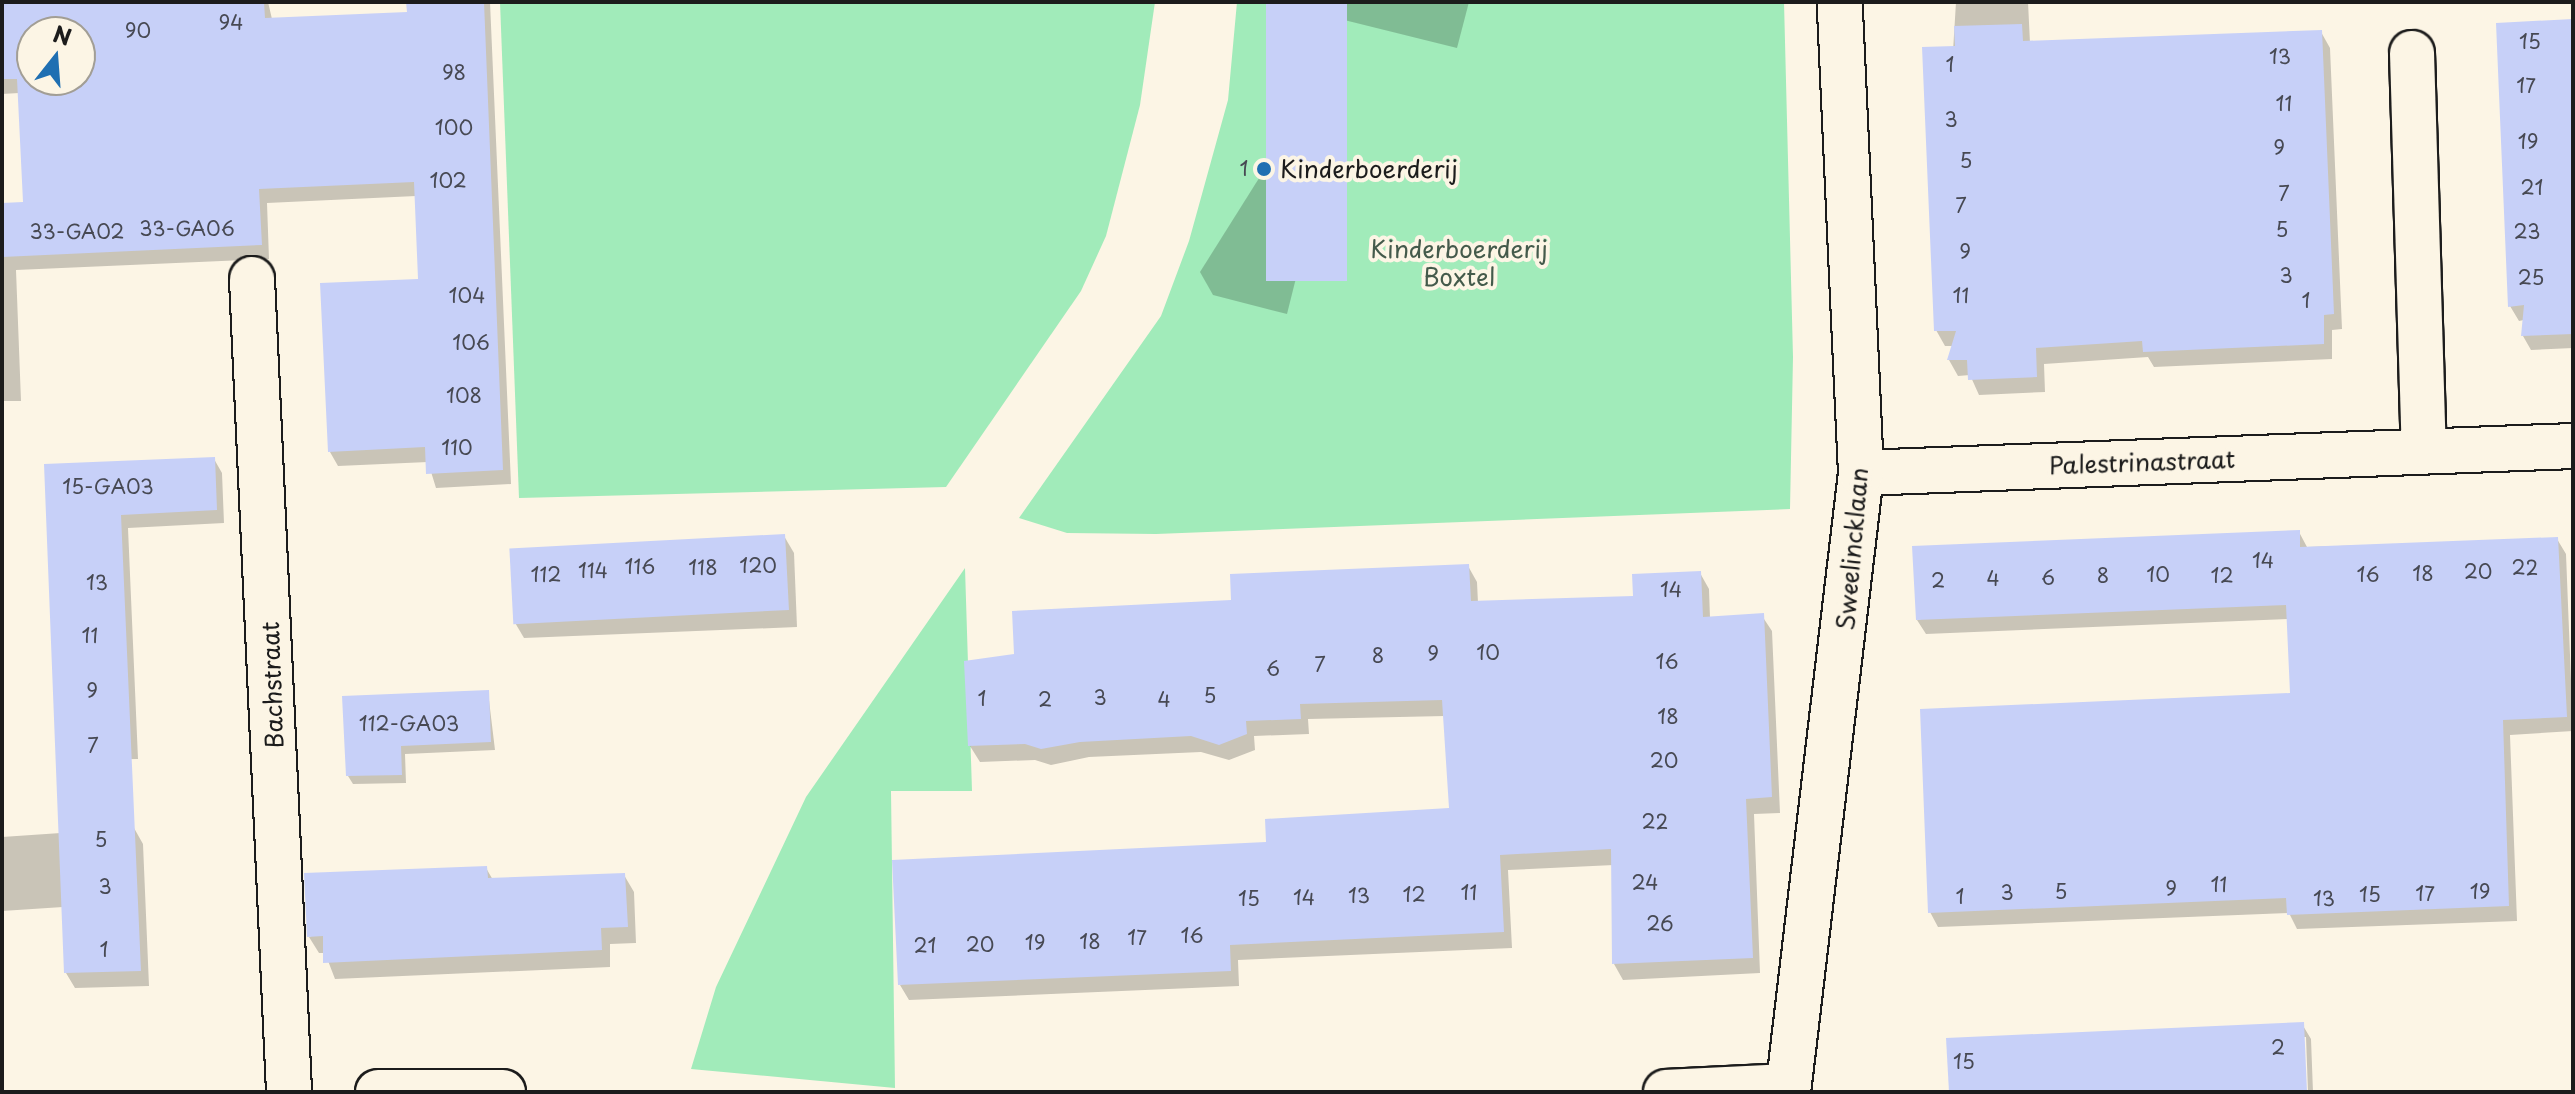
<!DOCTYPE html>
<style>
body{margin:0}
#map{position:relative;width:2575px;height:1094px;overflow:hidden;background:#fcf5e5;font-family:"Playpen Sans",sans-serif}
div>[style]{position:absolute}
.green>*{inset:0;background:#a1ebba}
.shadow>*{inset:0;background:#0003}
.building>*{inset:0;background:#c7d0f8;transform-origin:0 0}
.roads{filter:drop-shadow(2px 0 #1c1c1c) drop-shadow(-2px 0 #1c1c1c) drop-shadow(0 2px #1c1c1c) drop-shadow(0 -2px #1c1c1c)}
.minor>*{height:44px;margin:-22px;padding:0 22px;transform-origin:22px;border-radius:22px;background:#fcf5e5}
.dots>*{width:22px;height:22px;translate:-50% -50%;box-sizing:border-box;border:4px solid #fcf5e5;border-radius:50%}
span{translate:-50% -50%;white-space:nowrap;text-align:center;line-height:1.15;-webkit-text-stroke:8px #fcf5e5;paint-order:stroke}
.number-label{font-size:20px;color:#474953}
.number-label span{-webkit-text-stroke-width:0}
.poi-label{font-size:24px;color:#1c1c1c}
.left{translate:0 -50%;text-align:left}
.park-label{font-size:24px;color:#445a4b}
.street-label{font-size:24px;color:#1c1c1c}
.frame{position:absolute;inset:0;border:4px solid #1c1c1c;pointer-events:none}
.north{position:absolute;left:16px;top:16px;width:80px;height:80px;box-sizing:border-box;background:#fcf5e5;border:2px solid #a29e95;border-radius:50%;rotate:17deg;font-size:22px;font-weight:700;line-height:32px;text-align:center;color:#1c1c1c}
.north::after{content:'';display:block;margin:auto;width:28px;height:36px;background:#1f6fb2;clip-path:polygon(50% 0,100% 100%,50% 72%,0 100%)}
</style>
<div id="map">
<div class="green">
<div style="clip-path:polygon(500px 2px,1155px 2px,1140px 105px,1106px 236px,1081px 291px,946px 487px,519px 498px)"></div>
<div style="clip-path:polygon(1237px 2px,1784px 2px,1793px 357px,1790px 509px,1156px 534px,1067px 533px,1019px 518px,1161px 316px,1189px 241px,1228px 100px)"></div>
<div style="clip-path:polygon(965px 568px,972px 791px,891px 791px,895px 1088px,691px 1069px,716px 987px,806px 797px)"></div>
</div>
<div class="shadow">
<div style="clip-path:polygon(evenodd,72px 2px,268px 2px,272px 19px,409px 14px,408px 2px,490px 2px,511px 484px,436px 488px,428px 462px,338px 466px,330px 452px,420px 280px,416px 196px,267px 203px,269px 259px,16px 270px,21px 401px,2px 401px,2px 205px,25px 204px,19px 93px,2px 94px,2px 5px,72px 2px,32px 32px,80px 32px,80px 80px,32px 80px,32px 32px)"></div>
<div style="clip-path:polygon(1317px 2px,1469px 2px,1457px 48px,1324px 15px)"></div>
<div style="clip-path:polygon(1956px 2px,2028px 2px,2030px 43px,2321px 32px,2330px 48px,2342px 329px,2332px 330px,2332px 359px,2154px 367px,2148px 357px,2044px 364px,2045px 392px,1979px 395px,1970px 375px,1958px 376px,1949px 360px,1953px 346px,1945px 346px,1936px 330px)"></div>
<div style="clip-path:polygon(2573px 21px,2573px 348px,2531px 350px,2523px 336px,2524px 320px,2519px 321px,2510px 306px)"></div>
<div style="clip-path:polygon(1329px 67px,1343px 91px,1287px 314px,1213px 295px,1200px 272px)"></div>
<div style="clip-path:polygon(214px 459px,222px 473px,224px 523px,128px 528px,138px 759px,64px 760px,46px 466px)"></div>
<div style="clip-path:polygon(2299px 532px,2307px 547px,2557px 539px,2566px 554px,2573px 731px,2510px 735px,2517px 921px,2297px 929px,2289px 913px,1938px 927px,1930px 912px,2292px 695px,2289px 619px,1926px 634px,1917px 620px)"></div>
<div style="clip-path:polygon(784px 536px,794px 553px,797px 627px,524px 638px,514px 621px)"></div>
<div style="clip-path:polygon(1468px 566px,1477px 582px,1478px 603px,1635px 598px,1700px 573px,1709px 589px,1710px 618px,1762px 616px,1772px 631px,1780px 813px,1754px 814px,1760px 973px,1623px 980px,1614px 964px,1614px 865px,1508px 870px,1512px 948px,1238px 960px,1239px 986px,909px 1000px,900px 985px,1268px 844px,1451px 810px,1445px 716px,1308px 719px,1309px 734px,1254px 736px,1255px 750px,1229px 760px,1201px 752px,1089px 757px,1051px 765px,1035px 760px,980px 762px,970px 746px,1016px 656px,1233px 602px)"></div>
<div style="clip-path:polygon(488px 692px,495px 750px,405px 754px,406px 783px,353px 784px,348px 776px)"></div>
<div style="clip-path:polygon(134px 828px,143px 844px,149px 986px,75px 988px,66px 973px,63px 907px,2px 911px,2px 837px)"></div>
<div style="clip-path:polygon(486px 868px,493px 880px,624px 875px,634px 892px,636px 943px,610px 944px,610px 967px,335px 979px,325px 953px,319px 953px,309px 937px)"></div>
<div style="clip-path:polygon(2302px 1024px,2311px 1039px,2313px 1092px,2308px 1092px,2306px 1037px,2302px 1037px,2304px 1092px,1951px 1092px)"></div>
</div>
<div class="building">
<div style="clip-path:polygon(evenodd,264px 2px,265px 18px,407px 12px,406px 2px,484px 2px,503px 470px,426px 474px,425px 447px,328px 452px,320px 283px,418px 279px,414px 182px,259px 189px,262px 245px,2px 257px,2px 203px,23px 202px,17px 79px,2px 79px,2px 3px,264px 2px,32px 32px,80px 32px,80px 80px,32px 80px,32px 32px)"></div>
<div style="left:1266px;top:2px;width:81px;height:279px"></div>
<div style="clip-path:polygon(2573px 19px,2573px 334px,2521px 336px,2524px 305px,2508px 307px,2496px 23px)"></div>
<div style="clip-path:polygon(2022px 24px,2023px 41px,2322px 30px,2334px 314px,2324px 315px,2324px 344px,2143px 352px,2142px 341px,2036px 348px,2037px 377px,1968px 380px,1967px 360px,1947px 360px,1956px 331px,1934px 331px,1922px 47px,1955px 46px,1954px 26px)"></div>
<div style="clip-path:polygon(215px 457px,217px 510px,121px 515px,141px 971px,64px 973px,44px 464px)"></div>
<div style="clip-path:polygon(2300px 530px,2300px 547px,2558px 537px,2567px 717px,2503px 720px,2509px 906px,2287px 915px,2286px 898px,1928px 913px,1920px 709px,2290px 693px,2286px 605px,1916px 620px,1912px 546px)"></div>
<div style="left:785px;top:534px;width:76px;height:276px;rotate:87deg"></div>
<div style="clip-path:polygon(1469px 564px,1471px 601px,1633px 596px,1632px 574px,1701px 571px,1703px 617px,1764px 613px,1772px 797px,1746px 799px,1753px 958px,1612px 964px,1611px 849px,1500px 855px,1504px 932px,1230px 945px,1231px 971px,898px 985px,892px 860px,1266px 842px,1265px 819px,1449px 808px,1442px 700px,1300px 704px,1301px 719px,1246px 721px,1247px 734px,1219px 745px,1191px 736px,1080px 742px,1041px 749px,1025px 744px,968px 746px,964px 661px,1014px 654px,1012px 611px,1231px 600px,1230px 574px)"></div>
<div style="clip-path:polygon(489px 690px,491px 742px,401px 746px,402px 775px,346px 776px,342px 696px)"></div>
<div style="clip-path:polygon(487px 866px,488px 878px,625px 873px,628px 927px,601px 928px,602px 950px,323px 963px,323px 936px,307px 937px,304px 873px)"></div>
<div style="clip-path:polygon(2304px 1022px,2307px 1092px,1949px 1092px,1946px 1038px)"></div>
</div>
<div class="roads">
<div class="minor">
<div style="left:2412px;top:53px;width:398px;rotate:88.3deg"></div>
<div style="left:252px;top:279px;width:814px;rotate:87.39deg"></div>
<div style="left:1861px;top:473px;width:713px;rotate:-2.17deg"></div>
<div style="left:378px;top:1092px;width:125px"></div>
<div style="left:1666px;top:1092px;width:121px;rotate:-2.8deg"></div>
<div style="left:1788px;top:1092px;width:623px;rotate:-83.27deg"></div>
<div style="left:1861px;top:473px;width:471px;rotate:-92.6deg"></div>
</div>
</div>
<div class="dots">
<div style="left:1264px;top:169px;background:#1f6fb2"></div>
</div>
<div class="number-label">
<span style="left:231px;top:22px">94</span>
<span style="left:138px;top:30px">90</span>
<span style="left:2530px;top:41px">15</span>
<span style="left:2280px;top:56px">13</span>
<span style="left:1950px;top:64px">1</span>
<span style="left:454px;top:72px">98</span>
<span style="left:2526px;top:85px">17</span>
<span style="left:2284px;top:103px">11</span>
<span style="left:1951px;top:119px">3</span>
<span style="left:454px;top:127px">100</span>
<span style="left:2528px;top:141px">19</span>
<span style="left:2279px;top:147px">9</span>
<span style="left:1966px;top:160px">5</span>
<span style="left:1244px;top:168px">1</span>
<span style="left:448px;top:180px">102</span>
<span style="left:2532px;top:187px">21</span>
<span style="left:2284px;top:193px">7</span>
<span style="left:1961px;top:205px">7</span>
<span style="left:187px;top:228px">33-GA06</span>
<span style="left:2282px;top:229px">5</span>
<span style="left:77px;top:231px">33-GA02</span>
<span style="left:2527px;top:231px">23</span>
<span style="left:1965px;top:251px">9</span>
<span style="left:2286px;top:275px">3</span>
<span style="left:2531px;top:277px">25</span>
<span style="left:467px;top:295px">104</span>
<span style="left:1961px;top:295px">11</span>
<span style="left:2306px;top:300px">1</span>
<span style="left:471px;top:342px">106</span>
<span style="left:464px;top:395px">108</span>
<span style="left:457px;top:447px">110</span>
<span style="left:108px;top:486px">15-GA03</span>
<span style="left:2263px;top:560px">14</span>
<span style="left:758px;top:565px">120</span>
<span style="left:640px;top:566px">116</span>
<span style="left:703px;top:567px">118</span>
<span style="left:2525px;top:567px">22</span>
<span style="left:593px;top:570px">114</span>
<span style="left:2478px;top:571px">20</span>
<span style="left:2423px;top:573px">18</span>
<span style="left:546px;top:574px">112</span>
<span style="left:2158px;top:574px">10</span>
<span style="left:2368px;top:574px">16</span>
<span style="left:2103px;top:575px">8</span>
<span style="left:2222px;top:575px">12</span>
<span style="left:2048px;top:577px">6</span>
<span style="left:1993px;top:578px">4</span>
<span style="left:1938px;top:580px">2</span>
<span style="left:97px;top:582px">13</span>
<span style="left:1671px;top:589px">14</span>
<span style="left:90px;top:635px">11</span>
<span style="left:1488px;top:652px">10</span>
<span style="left:1433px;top:653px">9</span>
<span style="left:1378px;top:655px">8</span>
<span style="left:1667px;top:661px">16</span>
<span style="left:1320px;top:664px">7</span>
<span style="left:1273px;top:668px">6</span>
<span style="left:92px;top:690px">9</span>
<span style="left:1210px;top:695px">5</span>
<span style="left:1100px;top:697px">3</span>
<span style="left:982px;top:698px">1</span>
<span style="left:1045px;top:699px">2</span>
<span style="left:1164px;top:699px">4</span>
<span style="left:1668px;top:716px">18</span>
<span style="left:409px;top:723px">112-GA03</span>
<span style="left:93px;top:745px">7</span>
<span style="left:1664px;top:760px">20</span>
<span style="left:1655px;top:821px">22</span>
<span style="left:101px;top:839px">5</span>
<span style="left:1645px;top:882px">24</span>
<span style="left:2219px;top:884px">11</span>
<span style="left:105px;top:886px">3</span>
<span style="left:2171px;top:888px">9</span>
<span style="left:2061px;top:891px">5</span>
<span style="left:2480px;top:891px">19</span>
<span style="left:1469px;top:892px">11</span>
<span style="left:2007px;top:892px">3</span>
<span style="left:2425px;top:893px">17</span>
<span style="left:1414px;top:894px">12</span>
<span style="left:2370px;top:894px">15</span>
<span style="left:1359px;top:895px">13</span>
<span style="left:1960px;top:896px">1</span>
<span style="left:1304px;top:897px">14</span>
<span style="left:1249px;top:898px">15</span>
<span style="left:2324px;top:898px">13</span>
<span style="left:1660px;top:923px">26</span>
<span style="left:1192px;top:935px">16</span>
<span style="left:1137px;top:937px">17</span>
<span style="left:1090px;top:941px">18</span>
<span style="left:1035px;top:942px">19</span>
<span style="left:980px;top:944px">20</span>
<span style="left:925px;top:945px">21</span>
<span style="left:104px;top:949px">1</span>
<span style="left:2278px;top:1047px">2</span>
<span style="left:1964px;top:1061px">15</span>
</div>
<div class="poi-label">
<span class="left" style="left:1280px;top:169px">Kinderboerderij</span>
</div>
<div class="park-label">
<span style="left:1459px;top:263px">Kinderboerderij<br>Boxtel</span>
</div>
<div class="street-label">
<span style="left:2142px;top:462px;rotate:-2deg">Palestrinastraat</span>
<span style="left:1852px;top:549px;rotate:-85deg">Sweelincklaan</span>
<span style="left:272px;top:685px;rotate:-92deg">Bachstraat</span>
</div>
<div class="frame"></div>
<div class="north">N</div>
</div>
